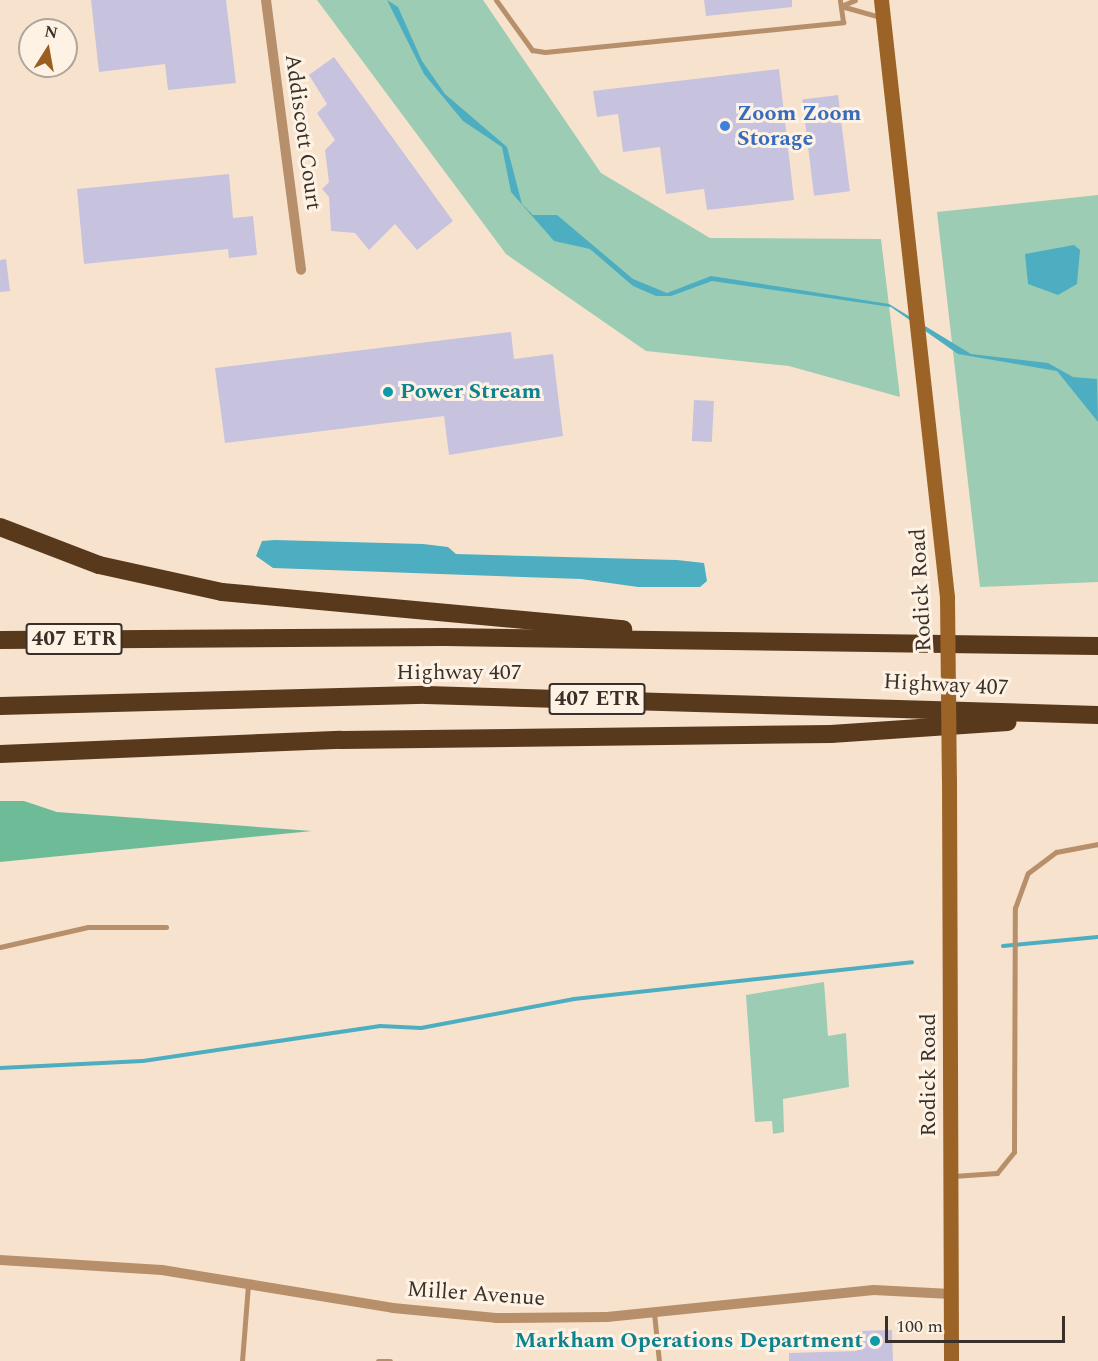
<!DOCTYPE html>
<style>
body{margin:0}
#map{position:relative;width:1098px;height:1361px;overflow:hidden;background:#f7e3cd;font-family:Spectral,serif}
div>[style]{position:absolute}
.green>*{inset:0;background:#9cccb3}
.forest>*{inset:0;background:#6ebc97}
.water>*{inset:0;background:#4daec1}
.stream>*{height:4px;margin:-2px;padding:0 2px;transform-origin:2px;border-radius:2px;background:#4daec1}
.building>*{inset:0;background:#c7c3de;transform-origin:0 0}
.lane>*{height:5px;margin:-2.5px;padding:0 2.5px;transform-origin:2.5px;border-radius:2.5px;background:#b78f6b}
.street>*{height:10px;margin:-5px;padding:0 5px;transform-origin:5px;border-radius:5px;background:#b78f6b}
.secondary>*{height:15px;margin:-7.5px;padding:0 7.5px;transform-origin:7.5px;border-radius:7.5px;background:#9c6327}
.highway>*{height:18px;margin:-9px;padding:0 9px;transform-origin:9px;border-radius:9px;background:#58391c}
.secondary-bridge>*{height:15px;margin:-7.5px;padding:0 7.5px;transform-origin:7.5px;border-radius:7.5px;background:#9c6327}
.dots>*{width:16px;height:16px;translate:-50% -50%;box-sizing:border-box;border:3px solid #fef2e4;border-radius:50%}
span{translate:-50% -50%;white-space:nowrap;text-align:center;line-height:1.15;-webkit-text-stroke:6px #fef2e4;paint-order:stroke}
.shield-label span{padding:2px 4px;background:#fef2e4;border:2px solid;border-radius:4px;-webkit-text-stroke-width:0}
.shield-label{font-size:21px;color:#393129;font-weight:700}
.shop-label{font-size:22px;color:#366cbe;font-weight:700}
.left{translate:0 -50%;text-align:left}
.street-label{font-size:22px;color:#393129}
.culture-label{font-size:22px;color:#0d838f;font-weight:700}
.right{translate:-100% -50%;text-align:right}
.north{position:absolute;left:18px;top:18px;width:60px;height:60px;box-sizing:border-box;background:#fef2e4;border:2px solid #afa599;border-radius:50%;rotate:11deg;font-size:16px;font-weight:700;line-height:24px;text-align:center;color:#393129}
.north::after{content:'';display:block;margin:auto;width:21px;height:27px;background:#9a5f20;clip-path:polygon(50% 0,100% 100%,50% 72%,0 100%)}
.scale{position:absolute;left:885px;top:1316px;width:180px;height:27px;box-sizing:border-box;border:3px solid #393129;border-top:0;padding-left:8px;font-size:18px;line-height:21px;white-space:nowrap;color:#393129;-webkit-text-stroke:4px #fef2e4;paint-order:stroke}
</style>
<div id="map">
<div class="green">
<div style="clip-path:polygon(317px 0,483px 0,601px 173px,710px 238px,881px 239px,900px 397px,789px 366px,646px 351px,506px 254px)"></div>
<div style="clip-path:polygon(1098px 195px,1098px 582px,980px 587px,937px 212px)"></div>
<div style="clip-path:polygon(824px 982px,828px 1036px,846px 1033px,849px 1087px,783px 1099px,784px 1132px,773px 1134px,772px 1121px,755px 1122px,746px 995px)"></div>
</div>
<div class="forest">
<div style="clip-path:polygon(0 801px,24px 801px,57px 812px,312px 831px,0 862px)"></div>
</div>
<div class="water">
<div style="clip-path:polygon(387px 0,398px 7px,422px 61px,445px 94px,507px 147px,522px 204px,533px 215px,557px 215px,633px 279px,667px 293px,711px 276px,889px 304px,971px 354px,1048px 363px,1073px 377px,1097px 379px,1098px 422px,1057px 371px,958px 354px,891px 307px,712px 281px,671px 296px,656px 296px,633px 286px,590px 249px,554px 241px,511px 192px,502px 147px,463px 121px,424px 74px)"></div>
<div style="clip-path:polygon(1074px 245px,1080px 250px,1077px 284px,1058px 295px,1028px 284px,1025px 254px)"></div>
<div style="clip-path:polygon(274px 540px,423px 544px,448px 547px,456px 554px,677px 560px,704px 563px,707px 581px,700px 587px,638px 587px,581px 579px,273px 568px,256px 556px,262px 541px)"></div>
</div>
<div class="stream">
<div style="left:1003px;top:946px;width:95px;rotate:-5.4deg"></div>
<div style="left:0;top:1068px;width:143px;rotate:-2.8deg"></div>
<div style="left:143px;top:1061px;width:240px;rotate:-8.4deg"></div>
<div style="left:380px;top:1026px;width:41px;rotate:2.8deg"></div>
<div style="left:421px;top:1028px;width:156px;rotate:-10.7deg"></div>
<div style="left:574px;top:999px;width:340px;rotate:-6.2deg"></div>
</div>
<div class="building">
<div style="clip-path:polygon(91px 0,226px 0,236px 83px,168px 90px,165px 64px,99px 72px)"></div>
<div style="clip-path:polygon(704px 0,792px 0,792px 7px,706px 16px)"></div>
<div style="clip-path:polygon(334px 57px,453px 221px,417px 250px,395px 224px,369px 250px,355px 233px,331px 231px,329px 197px,322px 189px,329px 182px,325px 150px,335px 140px,317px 113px,327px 104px,309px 75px)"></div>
<div style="clip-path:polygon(779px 69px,794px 200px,707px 210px,704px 189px,666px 194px,660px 147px,623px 152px,618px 114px,597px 117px,593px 91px)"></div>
<div style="left:838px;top:95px;width:97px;height:36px;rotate:83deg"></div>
<div style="clip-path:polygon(229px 174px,233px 218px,253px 216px,257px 255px,229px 258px,228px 249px,84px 264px,77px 189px)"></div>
<div style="clip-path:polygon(6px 259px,10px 291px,0 292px,0 260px)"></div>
<div style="clip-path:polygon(511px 332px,514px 359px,553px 354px,563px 436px,449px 455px,444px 416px,225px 443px,215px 368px)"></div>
<div style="left:694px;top:400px;width:20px;height:41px;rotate:3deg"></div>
<div style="clip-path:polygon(892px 1330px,893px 1361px,789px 1361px,789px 1353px,857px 1351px,857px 1331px)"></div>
</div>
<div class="lane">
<div style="left:496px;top:0;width:62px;rotate:54.2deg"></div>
<div style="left:532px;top:50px;width:13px;rotate:9deg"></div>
<div style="left:545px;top:52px;width:300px;rotate:-5.7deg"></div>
<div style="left:843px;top:22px;width:22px;rotate:-98deg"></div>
<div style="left:841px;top:6px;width:41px;rotate:15.8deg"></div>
<div style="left:841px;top:6px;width:15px;rotate:-23deg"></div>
<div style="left:0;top:947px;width:90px;rotate:-12.8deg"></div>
<div style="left:88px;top:927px;width:78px"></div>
<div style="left:953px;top:1176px;width:44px;rotate:-3.9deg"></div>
<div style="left:997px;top:1173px;width:27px;rotate:-51deg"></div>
<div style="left:1014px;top:1152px;width:244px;rotate:-89.8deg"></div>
<div style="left:1015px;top:908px;width:37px;rotate:-70deg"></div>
<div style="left:1028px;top:873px;width:35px;rotate:-37deg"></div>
<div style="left:1056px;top:852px;width:43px;rotate:-10.8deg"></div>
<div style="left:654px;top:1313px;width:48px;rotate:84.1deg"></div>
<div style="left:242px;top:1361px;width:76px;rotate:-85.5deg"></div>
<div style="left:378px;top:1361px;width:12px"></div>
</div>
<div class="street">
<div style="left:266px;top:0;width:272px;rotate:82.6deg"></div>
<div style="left:0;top:1260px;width:162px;rotate:3.5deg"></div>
<div style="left:162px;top:1270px;width:234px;rotate:9.3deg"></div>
<div style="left:393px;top:1308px;width:103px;rotate:5.5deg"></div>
<div style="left:496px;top:1318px;width:111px;rotate:-0.5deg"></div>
<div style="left:607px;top:1317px;width:268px;rotate:-5.8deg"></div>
<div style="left:874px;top:1290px;width:77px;rotate:3deg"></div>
</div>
<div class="secondary">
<div style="left:881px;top:0;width:601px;rotate:83.69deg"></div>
<div style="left:949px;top:779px;width:582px;rotate:89.8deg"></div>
</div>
<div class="highway">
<div style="left:0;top:527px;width:106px;rotate:21deg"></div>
<div style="left:99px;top:565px;width:126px;rotate:12.4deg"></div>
<div style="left:222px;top:592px;width:403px;rotate:5.3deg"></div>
<div style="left:0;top:640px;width:444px;rotate:-0.4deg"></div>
<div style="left:444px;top:637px;width:654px;rotate:0.79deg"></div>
<div style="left:0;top:706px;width:426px;rotate:-1.5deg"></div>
<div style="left:426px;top:695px;width:672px;rotate:1.7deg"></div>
<div style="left:0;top:754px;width:341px;rotate:-2.4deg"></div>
<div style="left:341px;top:740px;width:490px;rotate:-0.7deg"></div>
<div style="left:831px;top:734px;width:177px;rotate:-3.9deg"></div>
</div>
<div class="secondary-bridge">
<div style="left:947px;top:597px;width:182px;rotate:89.4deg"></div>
</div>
<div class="dots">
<div style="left:725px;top:126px;background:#3f7fe0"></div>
<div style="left:388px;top:392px;background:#0f9aa8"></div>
<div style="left:875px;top:1341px;background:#0f9aa8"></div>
</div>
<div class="shield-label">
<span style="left:74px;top:639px">407 ETR</span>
<span style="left:597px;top:699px">407 ETR</span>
</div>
<div class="shop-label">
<span class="left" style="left:737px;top:126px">Zoom Zoom<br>Storage</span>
</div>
<div class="street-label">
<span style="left:303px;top:132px;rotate:82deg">Addiscott Court</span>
<span style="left:921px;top:590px;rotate:-93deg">Rodick Road</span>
<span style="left:459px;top:673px">Highway 407</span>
<span style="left:946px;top:685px;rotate:3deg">Highway 407</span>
<span style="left:929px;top:1075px;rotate:-90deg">Rodick Road</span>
<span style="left:476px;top:1294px;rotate:4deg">Miller Avenue</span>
</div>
<div class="culture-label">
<span class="left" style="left:400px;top:392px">Power Stream</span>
<span class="right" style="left:863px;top:1341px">Markham Operations Department</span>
</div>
<div class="north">N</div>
<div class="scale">100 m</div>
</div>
